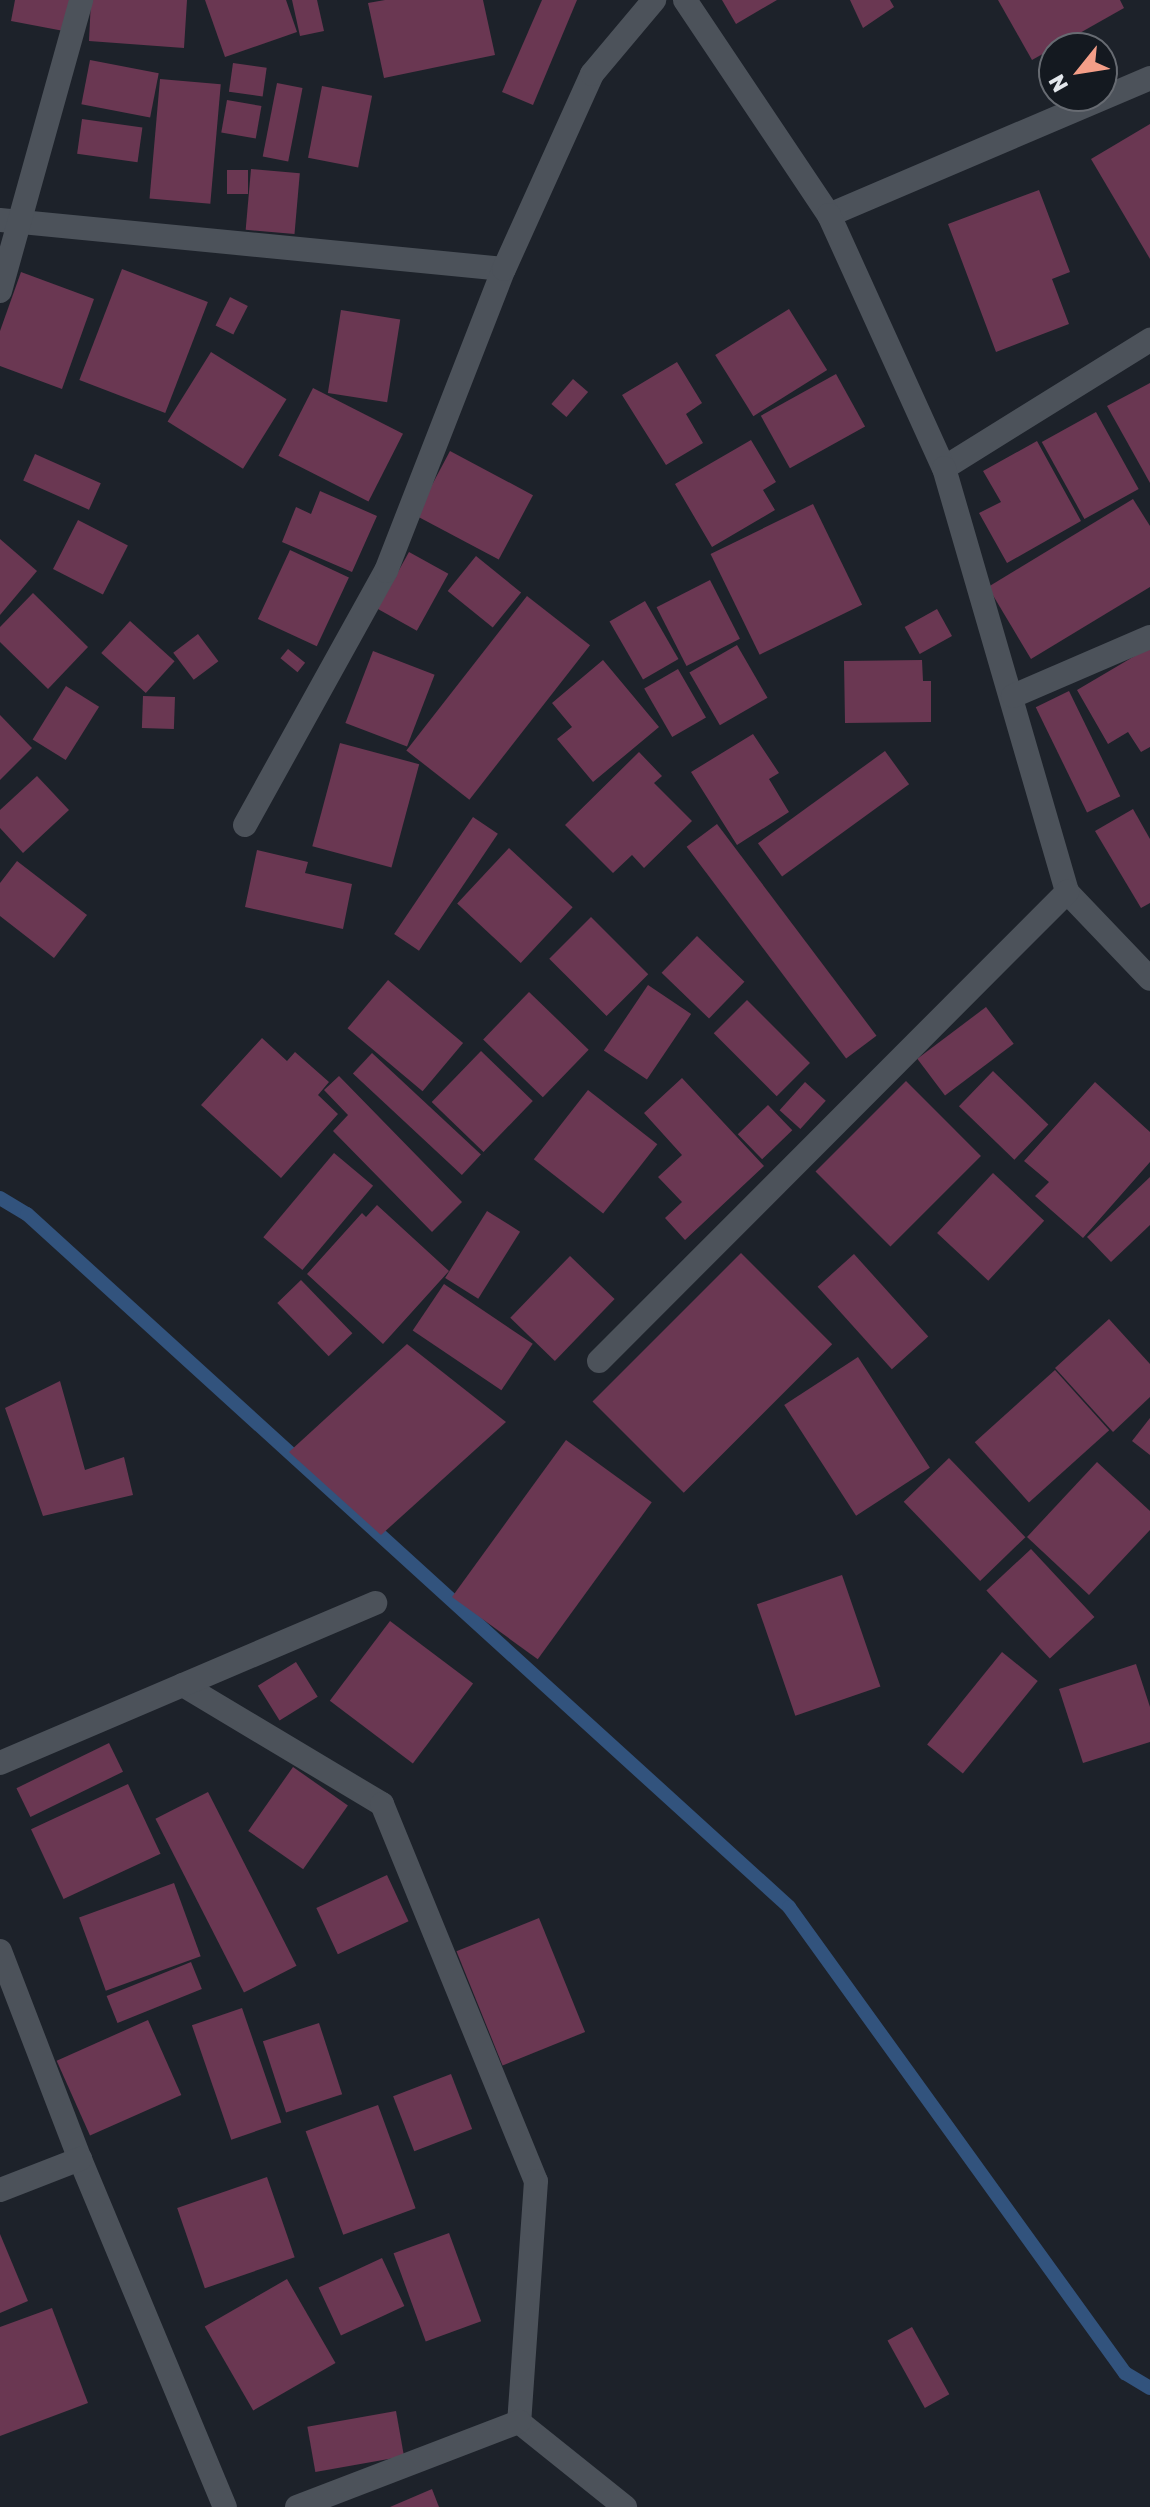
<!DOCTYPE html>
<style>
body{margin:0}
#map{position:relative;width:1150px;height:2507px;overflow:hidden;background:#1d222a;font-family:Rubik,sans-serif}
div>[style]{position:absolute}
.stream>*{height:14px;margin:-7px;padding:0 7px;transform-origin:7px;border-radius:7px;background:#32537d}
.building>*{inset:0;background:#6a3752;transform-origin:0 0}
.lane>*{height:24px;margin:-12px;padding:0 12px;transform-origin:12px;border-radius:12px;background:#4c525a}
.street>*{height:24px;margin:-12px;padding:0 12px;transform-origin:12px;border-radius:12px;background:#4c525a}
span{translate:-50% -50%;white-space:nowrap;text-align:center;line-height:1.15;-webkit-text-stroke:6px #141920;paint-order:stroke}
.north{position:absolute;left:1038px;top:32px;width:80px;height:80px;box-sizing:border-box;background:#141920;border:2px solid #676b72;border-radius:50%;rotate:240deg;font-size:22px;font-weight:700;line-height:32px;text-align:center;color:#e3e7ec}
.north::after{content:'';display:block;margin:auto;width:28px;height:36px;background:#f49e88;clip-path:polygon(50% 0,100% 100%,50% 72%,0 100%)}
</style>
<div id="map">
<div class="stream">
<div style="left:0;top:1198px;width:31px;rotate:31deg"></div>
<div style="left:27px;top:1214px;width:1030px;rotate:42.28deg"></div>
<div style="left:789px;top:1907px;width:575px;rotate:54.21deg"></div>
<div style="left:1125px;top:2373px;width:29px;rotate:31deg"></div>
</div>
<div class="building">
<div style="clip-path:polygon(15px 0,75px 0,69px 32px,11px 21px)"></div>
<div style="clip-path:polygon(91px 0,187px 0,184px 48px,89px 41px)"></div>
<div style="clip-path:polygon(205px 0,286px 0,297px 32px,225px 57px)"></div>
<div style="clip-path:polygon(292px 0,317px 0,324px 31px,300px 36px)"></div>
<div style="clip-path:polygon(385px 0,483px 0,495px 55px,384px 78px,368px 3px)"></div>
<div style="clip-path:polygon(542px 0,577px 0,533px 105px,502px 92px)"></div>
<div style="clip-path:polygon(722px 0,777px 0,736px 24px)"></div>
<div style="clip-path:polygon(850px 0,890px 0,894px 7px,863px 28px)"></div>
<div style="clip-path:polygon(998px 0,1120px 0,1124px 8px,1032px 60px)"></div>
<div style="left:90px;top:60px;width:70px;height:45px;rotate:11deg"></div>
<div style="left:233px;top:63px;width:34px;height:29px;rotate:8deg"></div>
<div style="left:160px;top:79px;width:61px;height:120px;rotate:5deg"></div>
<div style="left:277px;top:83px;width:26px;height:75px;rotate:11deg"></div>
<div style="left:322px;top:86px;width:51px;height:73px;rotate:11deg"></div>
<div style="left:227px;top:100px;width:35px;height:33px;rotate:10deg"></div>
<div style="left:82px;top:119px;width:61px;height:35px;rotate:8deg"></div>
<div style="clip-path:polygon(1150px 124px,1150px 259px,1091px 159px)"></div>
<div style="left:251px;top:169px;width:49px;height:61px;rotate:5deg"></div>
<div style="left:227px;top:170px;width:21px;height:24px"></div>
<div style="clip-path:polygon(1039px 190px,1070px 272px,1052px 279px,1069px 324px,996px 352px,948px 224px)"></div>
<div style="left:122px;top:269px;width:92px;height:119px;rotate:21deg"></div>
<div style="clip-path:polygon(21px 272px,94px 299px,62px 389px,0 366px,0 331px)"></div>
<div style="left:230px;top:297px;width:20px;height:32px;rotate:27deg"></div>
<div style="left:789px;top:309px;width:72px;height:87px;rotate:58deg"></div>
<div style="left:341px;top:310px;width:60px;height:84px;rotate:9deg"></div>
<div style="left:211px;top:352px;width:89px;height:82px;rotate:32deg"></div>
<div style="clip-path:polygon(677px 362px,702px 403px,686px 414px,703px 443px,666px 465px,622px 395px)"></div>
<div style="left:836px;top:374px;width:60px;height:86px;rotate:61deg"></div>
<div style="left:573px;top:379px;width:20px;height:33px;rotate:41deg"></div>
<div style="clip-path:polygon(1150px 383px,1150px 483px,1107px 406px)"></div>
<div style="left:313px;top:388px;width:101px;height:76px;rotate:27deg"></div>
<div style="left:1096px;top:412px;width:88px;height:62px;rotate:61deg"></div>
<div style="clip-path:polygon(751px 440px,776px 482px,763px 490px,775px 510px,712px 547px,675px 484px)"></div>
<div style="clip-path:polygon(1037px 441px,1081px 521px,1007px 563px,979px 513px,1001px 502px,983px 471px)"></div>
<div style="left:450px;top:451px;width:94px;height:73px;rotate:28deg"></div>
<div style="left:35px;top:454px;width:72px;height:29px;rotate:24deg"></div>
<div style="clip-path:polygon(320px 491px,377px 516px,352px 572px,282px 542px,296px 507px,311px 514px)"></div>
<div style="clip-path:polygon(1133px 499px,1150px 526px,1150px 587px,1031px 659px,988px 587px)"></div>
<div style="left:813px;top:504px;width:112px;height:114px;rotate:64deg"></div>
<div style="left:78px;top:520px;width:56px;height:55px;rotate:27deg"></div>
<div style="clip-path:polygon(0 539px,37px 571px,0 615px)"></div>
<div style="left:290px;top:550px;width:65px;height:76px;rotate:25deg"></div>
<div style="left:409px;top:552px;width:45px;height:65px;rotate:29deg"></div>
<div style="left:476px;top:556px;width:58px;height:45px;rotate:39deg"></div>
<div style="left:710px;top:580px;width:66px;height:60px;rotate:63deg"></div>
<div style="clip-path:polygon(33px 593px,88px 647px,48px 689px,0 642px,0 627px)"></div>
<div style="left:527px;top:596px;width:80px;height:196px;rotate:38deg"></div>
<div style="left:645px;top:601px;width:67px;height:41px;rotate:60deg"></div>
<div style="left:937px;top:609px;width:31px;height:37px;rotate:61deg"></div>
<div style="left:130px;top:621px;width:60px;height:43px;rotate:42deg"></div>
<div style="left:198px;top:634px;width:34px;height:31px;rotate:53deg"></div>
<div style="left:737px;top:645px;width:61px;height:55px;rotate:60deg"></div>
<div style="clip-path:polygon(1150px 647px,1150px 747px,1141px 752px,1128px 732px,1108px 744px,1077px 690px)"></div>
<div style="left:288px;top:649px;width:22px;height:12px;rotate:39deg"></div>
<div style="left:373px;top:651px;width:66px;height:77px;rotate:21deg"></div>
<div style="clip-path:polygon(603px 660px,659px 727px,593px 782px,557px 739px,572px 727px,552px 703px)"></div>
<div style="clip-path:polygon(922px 660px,923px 681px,931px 681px,931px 722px,845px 723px,844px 661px)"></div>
<div style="left:678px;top:669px;width:56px;height:39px;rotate:60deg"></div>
<div style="left:66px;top:686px;width:39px;height:63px;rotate:32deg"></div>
<div style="left:1069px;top:691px;width:117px;height:37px;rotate:64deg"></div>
<div style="left:143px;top:696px;width:32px;height:32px;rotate:2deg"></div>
<div style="clip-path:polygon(0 715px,32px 748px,0 780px)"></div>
<div style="clip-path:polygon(753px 734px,779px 773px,769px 779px,789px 812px,737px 845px,691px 772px)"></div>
<div style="left:340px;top:743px;width:82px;height:107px;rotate:15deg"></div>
<div style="left:885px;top:751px;width:41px;height:157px;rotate:54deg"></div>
<div style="clip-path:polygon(639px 752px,662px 776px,654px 783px,692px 821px,644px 868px,632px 855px,613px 873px,565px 825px)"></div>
<div style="clip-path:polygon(37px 776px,69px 810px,23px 853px,0 828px,0 810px)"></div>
<div style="clip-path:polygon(1133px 809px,1150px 839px,1150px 903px,1141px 908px,1095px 831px)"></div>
<div style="left:473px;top:817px;width:30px;height:141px;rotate:34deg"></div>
<div style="left:717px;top:824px;width:265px;height:38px;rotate:53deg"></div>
<div style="left:509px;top:848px;width:87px;height:76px;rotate:43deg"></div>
<div style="clip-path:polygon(257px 850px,308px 862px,305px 873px,352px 884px,343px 929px,245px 907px)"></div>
<div style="clip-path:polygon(17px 861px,87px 915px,54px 958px,0 916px,0 883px)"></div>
<div style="left:591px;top:917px;width:81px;height:59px;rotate:45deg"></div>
<div style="left:697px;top:936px;width:66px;height:51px;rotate:44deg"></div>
<div style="left:388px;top:980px;width:98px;height:63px;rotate:40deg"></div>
<div style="left:648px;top:985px;width:52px;height:79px;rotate:34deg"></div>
<div style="left:529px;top:992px;width:83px;height:66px;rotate:44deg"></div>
<div style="left:747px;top:1000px;width:89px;height:47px;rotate:45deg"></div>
<div style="left:986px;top:1007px;width:46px;height:86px;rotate:53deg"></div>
<div style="clip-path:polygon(262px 1038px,287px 1061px,295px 1052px,329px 1082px,318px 1095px,338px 1114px,281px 1178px,201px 1105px)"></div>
<div style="left:481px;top:1051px;width:72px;height:71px;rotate:44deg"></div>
<div style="left:372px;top:1053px;width:149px;height:28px;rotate:43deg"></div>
<div style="left:993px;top:1071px;width:77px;height:49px;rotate:44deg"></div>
<div style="clip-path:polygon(339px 1076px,462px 1202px,432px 1232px,333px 1131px,348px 1115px,324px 1090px)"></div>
<div style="clip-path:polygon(682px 1078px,764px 1166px,685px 1240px,665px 1218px,682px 1202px,658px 1177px,682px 1155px,644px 1113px)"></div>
<div style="left:906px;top:1081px;width:106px;height:128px;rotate:45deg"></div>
<div style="left:805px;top:1082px;width:28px;height:38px;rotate:42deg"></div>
<div style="clip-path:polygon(1095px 1082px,1150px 1132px,1150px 1162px,1083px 1238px,1035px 1196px,1049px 1182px,1024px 1161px)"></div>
<div style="left:588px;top:1090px;width:88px;height:88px;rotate:38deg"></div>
<div style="left:768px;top:1105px;width:35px;height:42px;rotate:46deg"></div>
<div style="left:334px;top:1153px;width:51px;height:110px;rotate:40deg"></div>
<div style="left:993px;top:1173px;width:70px;height:82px;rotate:43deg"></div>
<div style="clip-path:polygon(1150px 1177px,1150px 1225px,1111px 1262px,1087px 1237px)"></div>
<div style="clip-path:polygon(377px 1205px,449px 1271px,383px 1344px,307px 1274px,362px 1213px,366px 1217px)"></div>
<div style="left:487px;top:1211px;width:39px;height:79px;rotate:32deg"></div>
<div style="left:741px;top:1253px;width:129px;height:210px;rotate:45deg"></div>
<div style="left:854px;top:1254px;width:111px;height:49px;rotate:48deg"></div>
<div style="left:570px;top:1256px;width:62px;height:86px;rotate:44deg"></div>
<div style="left:301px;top:1280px;width:74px;height:33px;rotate:46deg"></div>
<div style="left:444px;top:1284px;width:107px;height:56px;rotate:34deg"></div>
<div style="clip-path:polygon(1109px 1319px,1150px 1364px,1150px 1397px,1113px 1432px,1055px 1368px)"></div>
<div style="clip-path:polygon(407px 1344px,506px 1422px,381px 1535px,289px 1452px)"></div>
<div style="left:858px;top:1357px;width:132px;height:88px;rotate:57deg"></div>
<div style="left:1055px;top:1370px;width:81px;height:108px;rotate:48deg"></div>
<div style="clip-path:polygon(60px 1381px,85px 1470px,124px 1457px,133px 1495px,43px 1516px,5px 1408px)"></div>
<div style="clip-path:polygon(1150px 1418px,1150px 1455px,1132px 1441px)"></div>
<div style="left:566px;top:1440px;width:106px;height:194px;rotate:36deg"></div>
<div style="left:949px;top:1458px;width:110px;height:63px;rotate:46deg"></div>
<div style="clip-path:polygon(1097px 1462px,1150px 1511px,1150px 1530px,1089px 1595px,1027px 1537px)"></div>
<div style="left:1031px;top:1549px;width:93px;height:61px;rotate:47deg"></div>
<div style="left:842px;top:1575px;width:118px;height:90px;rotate:71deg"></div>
<div style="left:390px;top:1621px;width:104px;height:100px;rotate:37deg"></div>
<div style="left:1002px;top:1652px;width:46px;height:119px;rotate:39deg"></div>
<div style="left:296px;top:1662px;width:41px;height:45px;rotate:58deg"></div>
<div style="clip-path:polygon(1136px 1664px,1150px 1707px,1150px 1742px,1083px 1763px,1059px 1689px)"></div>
<div style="left:109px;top:1743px;width:32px;height:103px;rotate:64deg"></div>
<div style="left:293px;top:1767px;width:67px;height:78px;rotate:35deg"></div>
<div style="left:128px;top:1784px;width:77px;height:107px;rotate:65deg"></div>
<div style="left:208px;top:1792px;width:195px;height:59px;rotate:63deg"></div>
<div style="left:387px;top:1875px;width:51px;height:78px;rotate:65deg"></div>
<div style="left:174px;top:1883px;width:78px;height:101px;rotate:70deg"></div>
<div style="left:539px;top:1918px;width:123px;height:89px;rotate:68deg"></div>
<div style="left:191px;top:1962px;width:29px;height:91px;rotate:68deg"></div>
<div style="left:242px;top:2008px;width:121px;height:53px;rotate:71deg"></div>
<div style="left:148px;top:2020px;width:82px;height:100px;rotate:66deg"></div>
<div style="left:319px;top:2023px;width:75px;height:59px;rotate:72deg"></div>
<div style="left:451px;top:2074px;width:59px;height:62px;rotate:69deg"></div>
<div style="left:378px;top:2105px;width:110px;height:77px;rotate:70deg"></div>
<div style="left:267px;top:2177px;width:85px;height:95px;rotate:71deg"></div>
<div style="left:449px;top:2233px;width:94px;height:59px;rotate:70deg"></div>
<div style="clip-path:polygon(0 2234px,28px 2301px,0 2313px)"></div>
<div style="left:382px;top:2258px;width:53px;height:70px;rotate:65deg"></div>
<div style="left:287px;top:2279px;width:97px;height:95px;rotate:60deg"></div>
<div style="clip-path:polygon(52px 2308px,88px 2403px,0 2436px,0 2327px)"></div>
<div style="left:912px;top:2327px;width:77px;height:28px;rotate:61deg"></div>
<div style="left:396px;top:2411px;width:46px;height:90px;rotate:80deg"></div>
<div style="clip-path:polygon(432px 2489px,439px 2507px,390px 2507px)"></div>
</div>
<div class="lane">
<div style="left:829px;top:215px;width:349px;rotate:-23.1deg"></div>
<div style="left:944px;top:468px;width:243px;rotate:-31.9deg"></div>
</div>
<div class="street">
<div style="left:685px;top:0;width:259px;rotate:56.2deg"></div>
<div style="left:829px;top:215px;width:278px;rotate:65.6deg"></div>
<div style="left:944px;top:468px;width:441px;rotate:73.8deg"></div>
<div style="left:1067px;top:892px;width:120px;rotate:46.3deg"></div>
<div style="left:0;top:220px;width:506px;rotate:5.55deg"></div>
<div style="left:0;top:291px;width:302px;rotate:-74.4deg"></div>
<div style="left:1013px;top:696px;width:149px;rotate:-23.3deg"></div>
<div style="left:245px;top:825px;width:291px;rotate:-61deg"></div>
<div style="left:386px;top:571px;width:324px;rotate:-68.7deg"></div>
<div style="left:504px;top:269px;width:214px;rotate:-65.7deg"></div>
<div style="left:592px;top:74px;width:97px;rotate:-50deg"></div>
<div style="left:599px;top:1361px;width:663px;rotate:-45.06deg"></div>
<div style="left:183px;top:1685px;width:232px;rotate:30.9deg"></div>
<div style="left:382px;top:1804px;width:407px;rotate:67.8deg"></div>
<div style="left:536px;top:2181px;width:242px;rotate:94deg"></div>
<div style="left:0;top:1763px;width:408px;rotate:-23.1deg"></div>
<div style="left:0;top:1951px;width:223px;rotate:69deg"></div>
<div style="left:80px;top:2159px;width:377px;rotate:67.4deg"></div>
<div style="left:0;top:2190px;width:86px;rotate:-21.2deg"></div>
<div style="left:519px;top:2422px;width:136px;rotate:38.7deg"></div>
<div style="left:297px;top:2507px;width:238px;rotate:-21deg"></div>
</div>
<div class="north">N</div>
</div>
